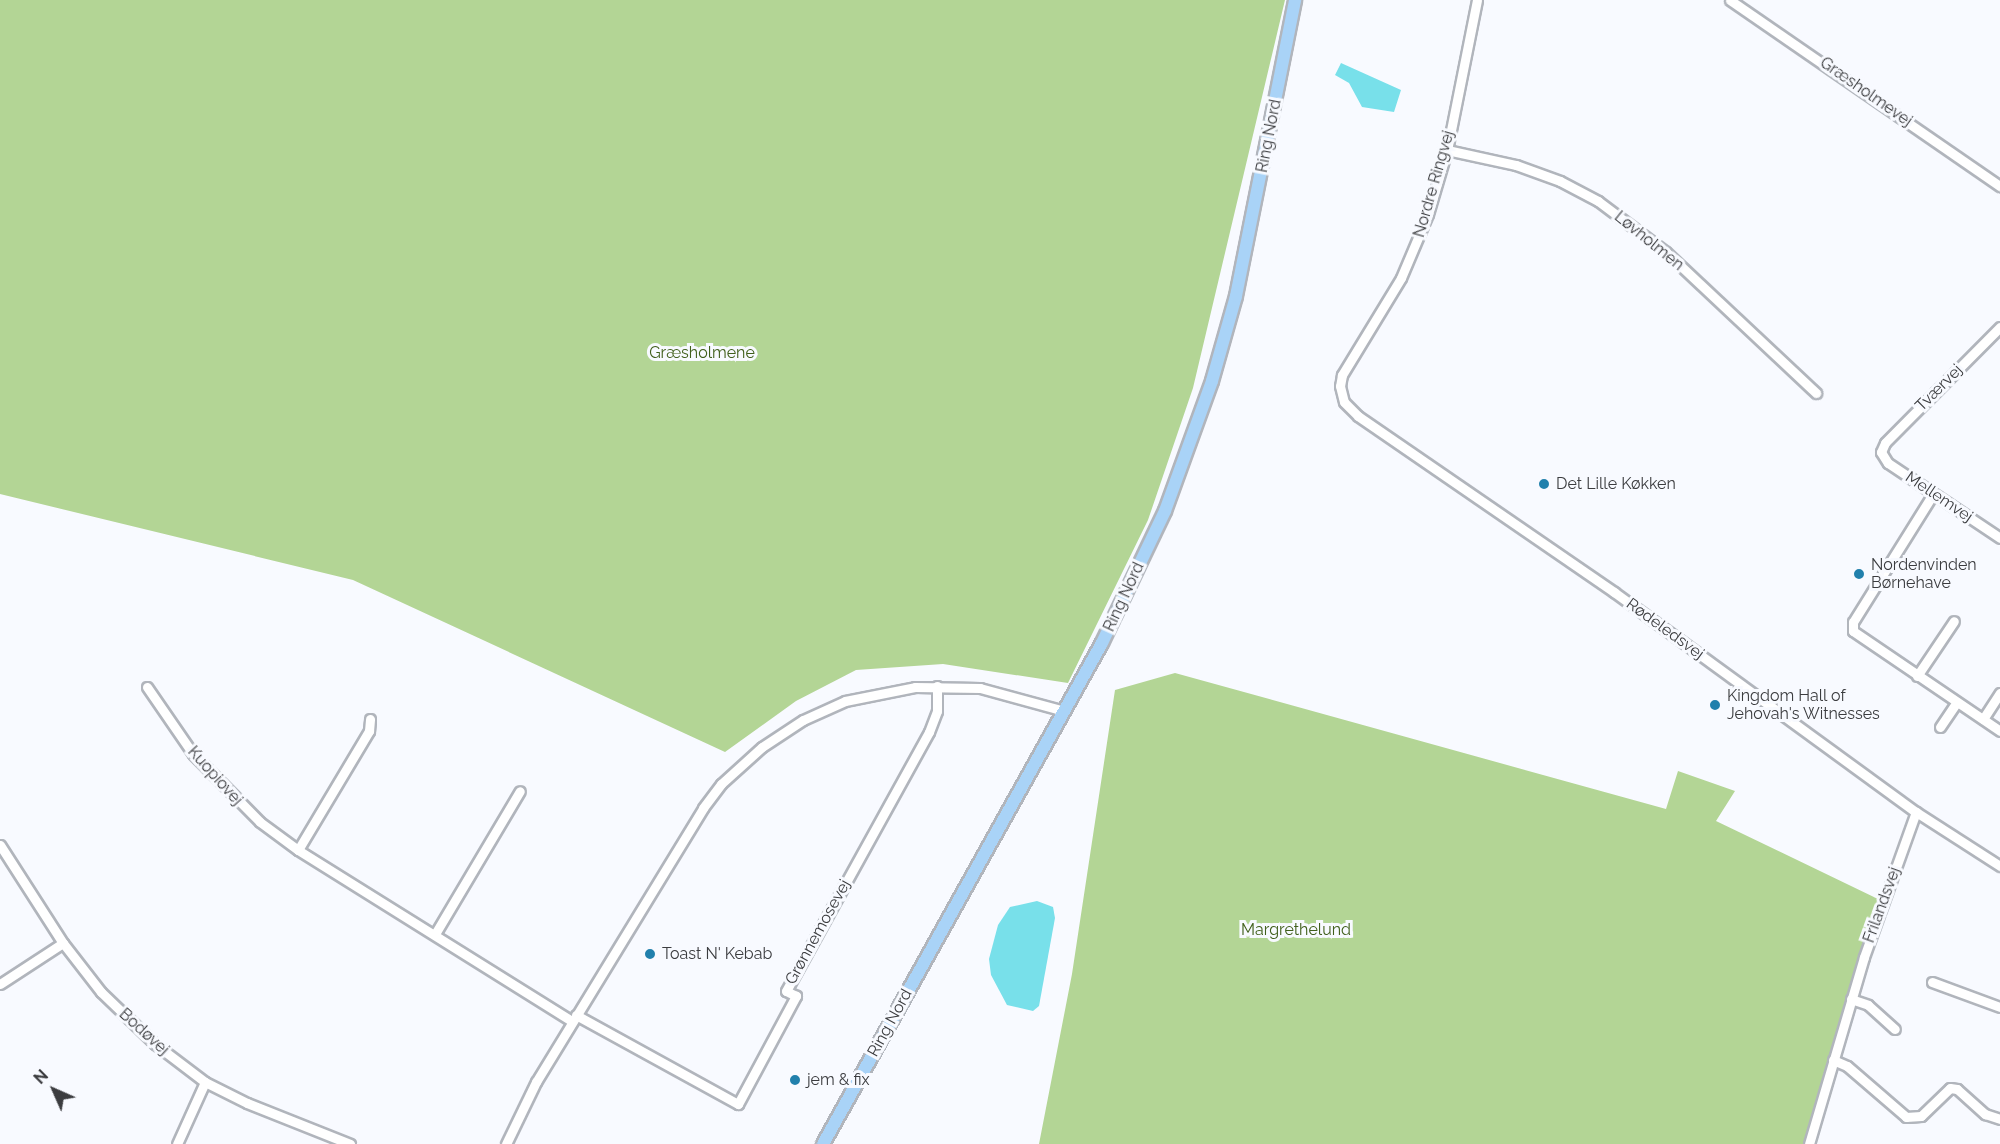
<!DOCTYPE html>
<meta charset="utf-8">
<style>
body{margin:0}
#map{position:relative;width:2000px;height:1144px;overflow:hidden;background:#f8faff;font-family:Raleway,sans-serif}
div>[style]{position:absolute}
.green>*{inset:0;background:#b3d595}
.water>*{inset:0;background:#78e0ea}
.roads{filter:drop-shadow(2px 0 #b1b5bc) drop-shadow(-2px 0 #b1b5bc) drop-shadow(0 2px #b1b5bc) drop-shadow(0 -2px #b1b5bc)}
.minor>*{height:9px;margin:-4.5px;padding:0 4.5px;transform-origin:4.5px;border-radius:4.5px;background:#fff}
.major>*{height:12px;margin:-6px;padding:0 6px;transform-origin:6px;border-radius:6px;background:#a9d3f7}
.dots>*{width:16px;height:16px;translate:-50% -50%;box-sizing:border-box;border:3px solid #f8faff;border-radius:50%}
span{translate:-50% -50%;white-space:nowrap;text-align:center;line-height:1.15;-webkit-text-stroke:6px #f8faff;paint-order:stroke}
.street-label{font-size:16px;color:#3b3c3f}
.park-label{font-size:16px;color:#405f1b}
.poi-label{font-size:16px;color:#3b3c3f}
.left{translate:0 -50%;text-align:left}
.north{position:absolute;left:24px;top:1060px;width:60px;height:60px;-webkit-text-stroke:4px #f8faff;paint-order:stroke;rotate:315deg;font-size:16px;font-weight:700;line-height:24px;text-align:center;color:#3b3c3f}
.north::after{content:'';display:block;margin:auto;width:21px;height:27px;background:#3b3c3f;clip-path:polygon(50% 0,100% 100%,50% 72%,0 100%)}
</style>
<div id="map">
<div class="green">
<div style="clip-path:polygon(0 0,1285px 0,1193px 388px,1148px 520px,1068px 683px,943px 664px,856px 670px,796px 701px,725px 752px,353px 580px,0 494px)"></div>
<div style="clip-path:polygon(1175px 673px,1666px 809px,1678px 771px,1735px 791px,1716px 821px,1878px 899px,1804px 1144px,1039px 1144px,1072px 974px,1115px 690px)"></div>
</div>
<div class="water">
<div style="clip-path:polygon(1341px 63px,1401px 90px,1394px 112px,1362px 107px,1349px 83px,1335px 75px)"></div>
<div style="clip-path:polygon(1037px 901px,1053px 907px,1055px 918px,1039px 1006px,1033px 1011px,1007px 1005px,991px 975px,989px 959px,998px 925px,1010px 907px)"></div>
</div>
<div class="roads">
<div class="minor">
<div style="left:1477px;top:0;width:153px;rotate:101.3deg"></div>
<div style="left:1447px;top:150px;width:67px;rotate:106.5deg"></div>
<div style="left:1428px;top:214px;width:69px;rotate:112.9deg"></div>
<div style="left:1401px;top:278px;width:114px;rotate:121.3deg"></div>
<div style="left:1342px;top:375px;width:11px;rotate:100deg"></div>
<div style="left:1340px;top:386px;width:16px;rotate:76deg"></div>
<div style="left:1344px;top:402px;width:20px;rotate:45deg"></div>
<div style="left:1358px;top:416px;width:311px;rotate:34.5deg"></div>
<div style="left:1614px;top:592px;width:374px;rotate:36.1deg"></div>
<div style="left:1916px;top:812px;width:100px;rotate:32.7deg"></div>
<div style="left:1730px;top:0;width:328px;rotate:34.6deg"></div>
<div style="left:1447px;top:150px;width:71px;rotate:12.3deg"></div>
<div style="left:1516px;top:165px;width:47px;rotate:20deg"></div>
<div style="left:1560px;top:181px;width:43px;rotate:27.8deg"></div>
<div style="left:1598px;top:201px;width:85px;rotate:36.9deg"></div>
<div style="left:1666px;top:252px;width:206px;rotate:43.2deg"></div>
<div style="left:2000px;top:327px;width:163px;rotate:134.8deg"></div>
<div style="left:1885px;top:443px;width:10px;rotate:114deg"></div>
<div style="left:1881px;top:452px;width:13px;rotate:58deg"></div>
<div style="left:1888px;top:463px;width:135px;rotate:33.8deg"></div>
<div style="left:1933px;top:494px;width:151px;rotate:122deg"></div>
<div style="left:1853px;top:622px;width:9px;rotate:90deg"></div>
<div style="left:1853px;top:631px;width:178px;rotate:34.2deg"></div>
<div style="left:1917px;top:676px;width:66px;rotate:-56.1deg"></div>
<div style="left:147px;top:687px;width:81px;rotate:55.5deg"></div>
<div style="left:193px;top:754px;width:95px;rotate:45.4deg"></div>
<div style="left:260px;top:822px;width:47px;rotate:36.4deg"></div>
<div style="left:298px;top:850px;width:323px;rotate:32deg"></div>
<div style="left:1983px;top:719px;width:31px;rotate:-57deg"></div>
<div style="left:1940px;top:727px;width:30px;rotate:-56deg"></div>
<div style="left:0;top:845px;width:117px;rotate:57.3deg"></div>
<div style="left:63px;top:943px;width:62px;rotate:52.2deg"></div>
<div style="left:101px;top:992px;width:75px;rotate:43.9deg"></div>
<div style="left:155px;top:1044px;width:63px;rotate:37.2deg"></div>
<div style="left:205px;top:1082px;width:47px;rotate:26.6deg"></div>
<div style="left:247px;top:1103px;width:111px;rotate:21.7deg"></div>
<div style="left:298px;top:850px;width:139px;rotate:-59.2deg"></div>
<div style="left:369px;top:731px;width:12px;rotate:-85deg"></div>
<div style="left:435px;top:934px;width:166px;rotate:-59.3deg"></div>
<div style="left:1932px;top:982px;width:72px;rotate:20.2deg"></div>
<div style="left:0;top:984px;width:75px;rotate:-33.1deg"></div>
<div style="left:1851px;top:999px;width:18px;rotate:19deg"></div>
<div style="left:1868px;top:1005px;width:36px;rotate:42deg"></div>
<div style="left:576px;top:1015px;width:185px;rotate:28.8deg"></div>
<div style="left:738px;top:1104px;width:123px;rotate:-61.8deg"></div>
<div style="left:796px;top:996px;width:11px;rotate:-153deg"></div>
<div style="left:786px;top:991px;width:296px;rotate:-61.1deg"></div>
<div style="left:929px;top:732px;width:22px;rotate:-69deg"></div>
<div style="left:937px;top:711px;width:25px;rotate:-90deg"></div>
<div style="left:1833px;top:1060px;width:15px;rotate:23deg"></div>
<div style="left:1847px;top:1066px;width:78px;rotate:40.8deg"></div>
<div style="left:1906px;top:1117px;width:15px;rotate:-4deg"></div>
<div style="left:1921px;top:1116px;width:40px;rotate:-44deg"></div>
<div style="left:1950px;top:1088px;width:7px;rotate:8deg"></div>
<div style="left:1957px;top:1089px;width:38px;rotate:42deg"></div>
<div style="left:1985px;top:1114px;width:16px;rotate:18deg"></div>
<div style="left:177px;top:1144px;width:68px;rotate:-65.7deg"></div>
<div style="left:506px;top:1144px;width:69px;rotate:-64.2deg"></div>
<div style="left:536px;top:1082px;width:321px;rotate:-58.6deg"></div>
<div style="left:703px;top:808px;width:30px;rotate:-53deg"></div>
<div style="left:721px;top:784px;width:55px;rotate:-42.1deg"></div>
<div style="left:762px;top:747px;width:49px;rotate:-33.4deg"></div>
<div style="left:803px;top:720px;width:46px;rotate:-24.3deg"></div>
<div style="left:845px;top:701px;width:71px;rotate:-11.3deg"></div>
<div style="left:915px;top:687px;width:65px;rotate:0.9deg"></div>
<div style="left:980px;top:688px;width:87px;rotate:15.3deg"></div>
<div style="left:1809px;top:1144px;width:195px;rotate:-73.6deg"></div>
<div style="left:1864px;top:957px;width:154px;rotate:-70.3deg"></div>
</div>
<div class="major">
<div style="left:823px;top:1144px;width:573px;rotate:-60.89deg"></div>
<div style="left:1102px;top:643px;width:146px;rotate:-64.5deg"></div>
<div style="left:1165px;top:511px;width:138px;rotate:-70.1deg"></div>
<div style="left:1212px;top:381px;width:88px;rotate:-74.2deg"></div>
<div style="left:1236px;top:296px;width:302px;rotate:-78.7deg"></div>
</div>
</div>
<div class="dots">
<div style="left:1544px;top:484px;background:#2180ac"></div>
<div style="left:1859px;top:574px;background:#2180ac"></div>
<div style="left:1715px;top:705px;background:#2180ac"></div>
<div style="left:650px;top:954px;background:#2180ac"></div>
<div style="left:795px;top:1080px;background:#2180ac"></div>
</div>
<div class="street-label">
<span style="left:1866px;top:92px;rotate:35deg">Græsholmevej</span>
<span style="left:1269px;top:136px;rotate:-79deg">Ring Nord</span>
<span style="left:1434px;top:184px;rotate:-74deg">Nordre Ringvej</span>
<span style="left:1649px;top:241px;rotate:39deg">Løvholmen</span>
<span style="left:1939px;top:388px;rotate:-45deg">Tværvej</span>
<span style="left:1939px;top:497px;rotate:34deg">Mellemvej</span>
<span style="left:1124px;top:597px;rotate:-65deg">Ring Nord</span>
<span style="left:1665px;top:629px;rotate:36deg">Rødeledsvej</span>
<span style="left:215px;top:776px;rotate:48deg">Kuopiovej</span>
<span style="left:1882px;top:905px;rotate:-70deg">Frilandsvej</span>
<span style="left:818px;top:932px;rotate:-61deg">Grønnemosevej</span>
<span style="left:890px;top:1023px;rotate:-61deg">Ring Nord</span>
<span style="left:144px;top:1032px;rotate:42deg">Bodøvej</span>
</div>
<div class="park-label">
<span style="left:702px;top:353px">Græsholmene</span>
<span style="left:1296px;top:930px">Margrethelund</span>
</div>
<div class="poi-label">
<span class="left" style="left:1556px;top:484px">Det Lille Køkken</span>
<span class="left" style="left:1871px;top:574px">Nordenvinden<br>Børnehave</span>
<span class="left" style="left:1727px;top:705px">Kingdom Hall of<br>Jehovah's Witnesses</span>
<span class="left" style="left:662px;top:954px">Toast N' Kebab</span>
<span class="left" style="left:807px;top:1080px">jem &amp; fix</span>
</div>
<div class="north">N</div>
</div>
